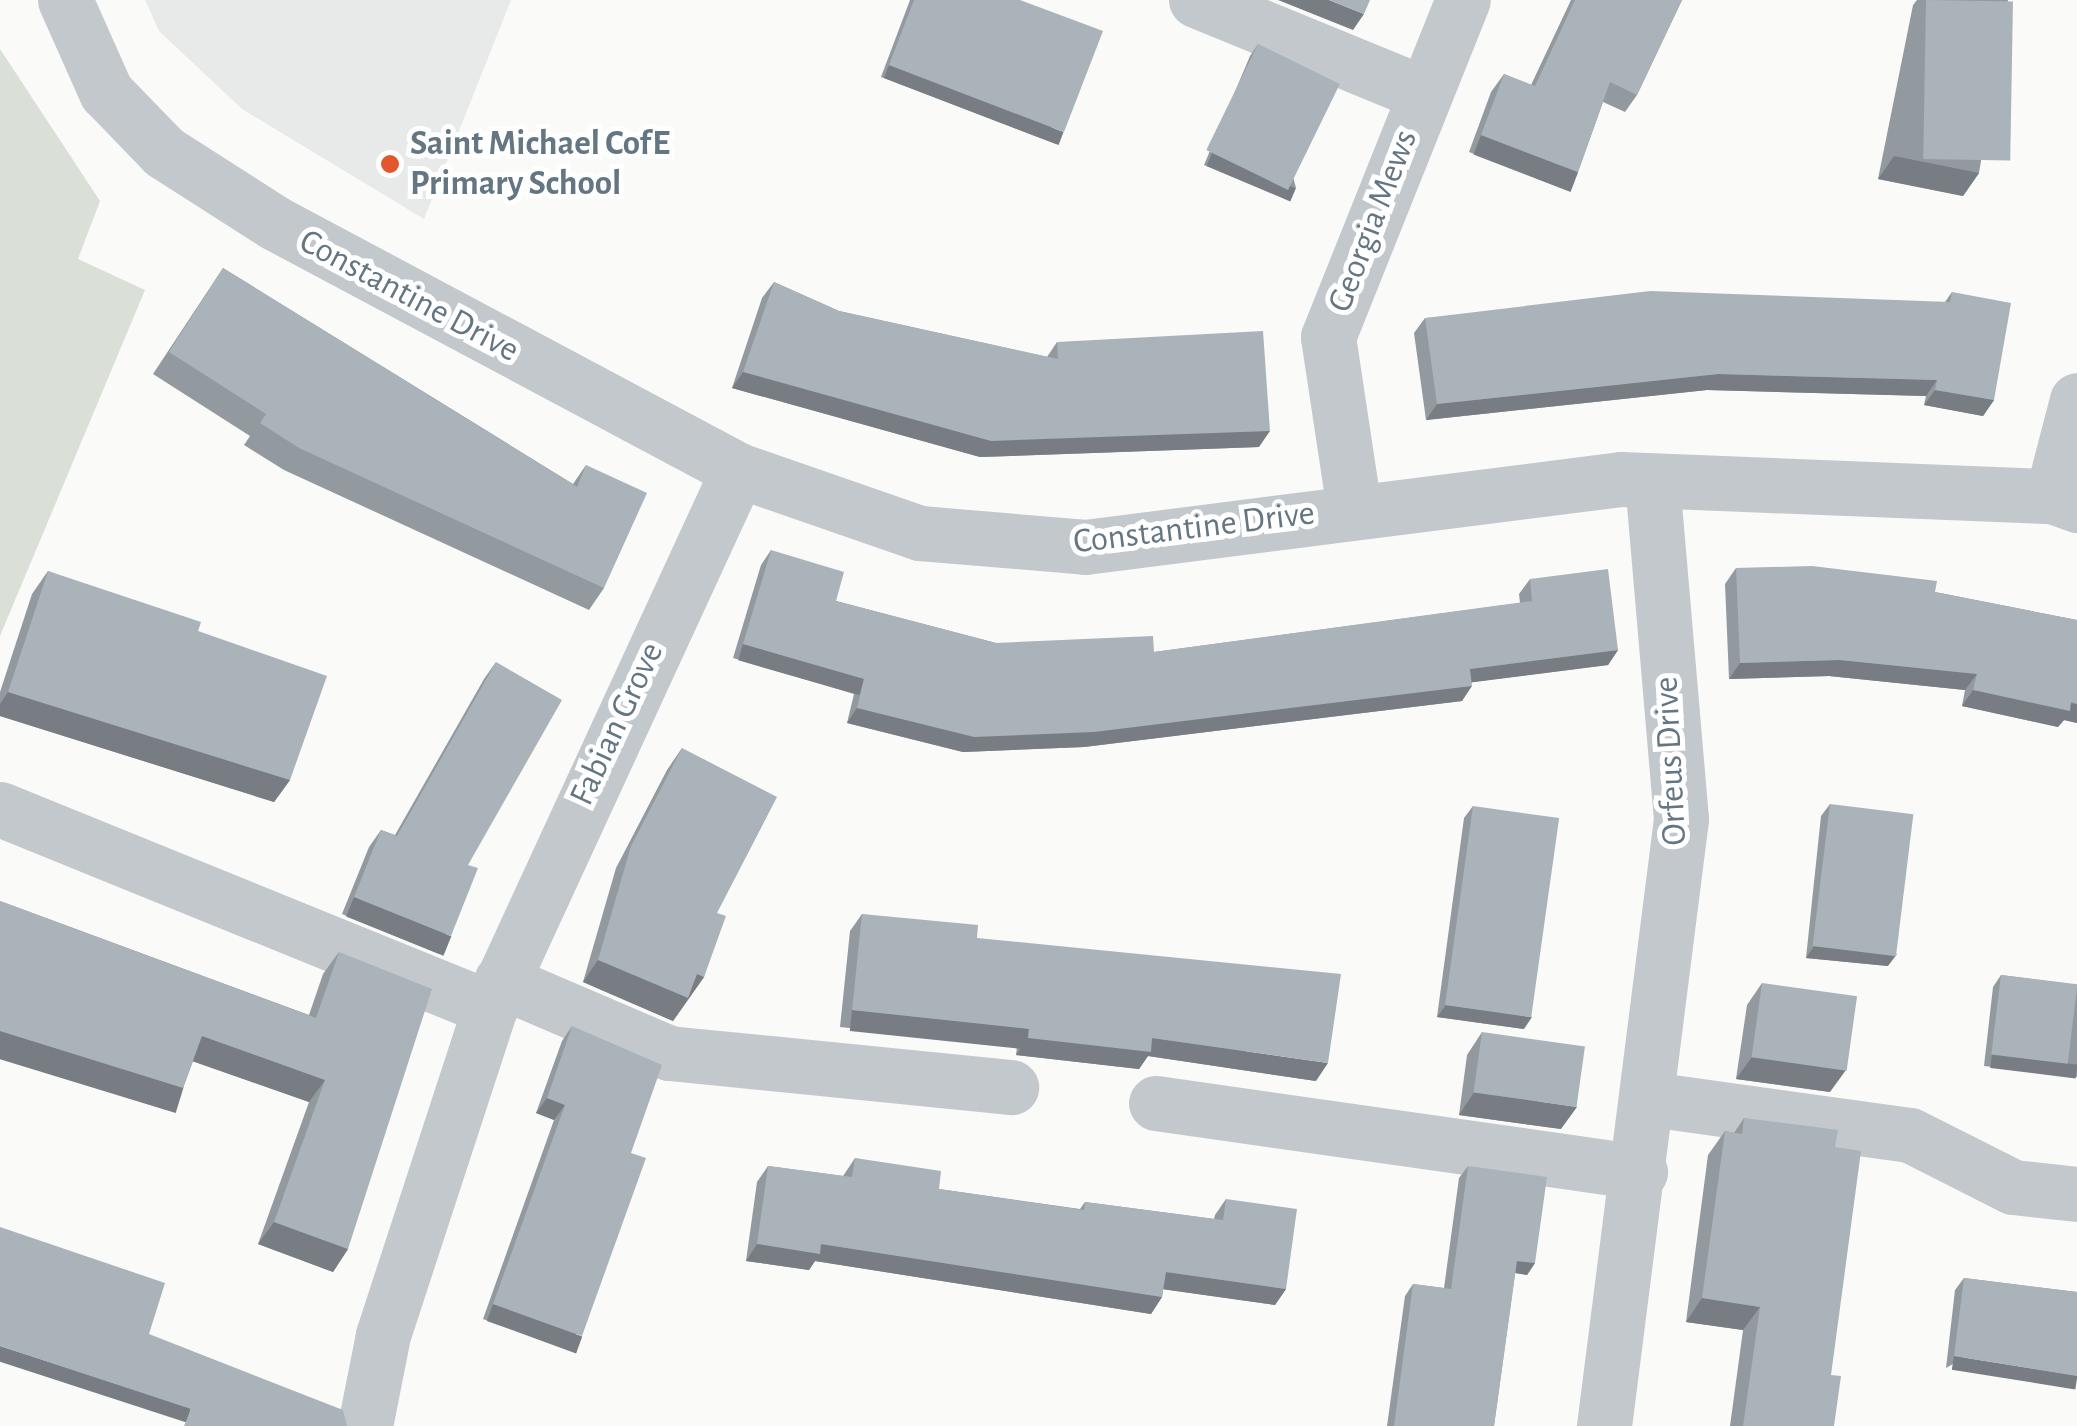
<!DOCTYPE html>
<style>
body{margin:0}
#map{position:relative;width:2077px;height:1426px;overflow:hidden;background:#fafaf8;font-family:"Alegreya Sans",sans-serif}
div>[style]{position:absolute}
.built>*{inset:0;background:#e8e9e9}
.green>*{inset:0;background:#dadfd7}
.minor>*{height:55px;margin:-27.5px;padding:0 27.5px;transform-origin:27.5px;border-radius:27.5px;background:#c3c8cc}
.wall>*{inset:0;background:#929a9f}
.shaded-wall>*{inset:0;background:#777d82;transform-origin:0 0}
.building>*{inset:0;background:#aab3b9;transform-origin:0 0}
.dots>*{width:28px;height:28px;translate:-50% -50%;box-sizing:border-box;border:5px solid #fff;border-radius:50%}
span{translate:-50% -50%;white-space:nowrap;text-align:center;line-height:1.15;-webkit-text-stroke:10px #fff;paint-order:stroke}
.poi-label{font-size:35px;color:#657683;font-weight:700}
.left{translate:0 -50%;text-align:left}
.street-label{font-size:35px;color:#657683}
</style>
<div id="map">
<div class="built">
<div style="clip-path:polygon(145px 0,511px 0,424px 219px,242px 109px,159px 31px)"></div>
</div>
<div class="green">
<div style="clip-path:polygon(0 49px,100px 201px,78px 259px,145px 290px,0 636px)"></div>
</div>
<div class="minor">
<div style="left:65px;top:0;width:101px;rotate:66deg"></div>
<div style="left:106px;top:92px;width:83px;rotate:46deg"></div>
<div style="left:164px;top:152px;width:132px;rotate:32.6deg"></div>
<div style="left:275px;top:223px;width:525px;rotate:28.08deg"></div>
<div style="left:738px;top:470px;width:193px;rotate:19.1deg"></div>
<div style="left:920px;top:533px;width:166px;rotate:4.8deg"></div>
<div style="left:1085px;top:547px;width:540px;rotate:-7.23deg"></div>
<div style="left:1621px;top:479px;width:431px;rotate:2.3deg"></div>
<div style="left:2052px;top:496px;width:27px;rotate:20deg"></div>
<div style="left:1196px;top:0;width:245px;rotate:22.3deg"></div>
<div style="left:2052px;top:496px;width:99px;rotate:-75.4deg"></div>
<div style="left:1354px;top:509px;width:174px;rotate:-98.6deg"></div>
<div style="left:1328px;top:337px;width:363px;rotate:-68.2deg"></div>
<div style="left:0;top:809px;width:529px;rotate:22.1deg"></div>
<div style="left:501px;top:981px;width:183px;rotate:23.2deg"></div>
<div style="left:669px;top:1053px;width:344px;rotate:5.7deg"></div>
<div style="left:1650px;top:1099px;width:262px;rotate:7.9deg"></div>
<div style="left:1910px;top:1135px;width:115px;rotate:26.8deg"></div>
<div style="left:2013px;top:1187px;width:64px;rotate:6.2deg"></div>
<div style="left:1156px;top:1103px;width:489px;rotate:8.1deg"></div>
<div style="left:365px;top:1426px;width:93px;rotate:-78.8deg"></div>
<div style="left:383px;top:1335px;width:344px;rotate:-71.9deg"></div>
<div style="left:490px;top:1008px;width:592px;rotate:-65.25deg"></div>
<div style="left:1604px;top:1426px;width:612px;rotate:-82.77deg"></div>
<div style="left:1681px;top:819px;width:339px;rotate:-94.9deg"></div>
</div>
<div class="wall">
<div style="clip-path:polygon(910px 0,1020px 0,1056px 144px,881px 77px)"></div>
<div style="clip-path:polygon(1571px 0,1682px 0,1637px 95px,1625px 112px,1603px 102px,1578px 172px,1565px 189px,1469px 152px,1491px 92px,1504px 74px,1531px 85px)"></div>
<div style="clip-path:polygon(1917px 0,2008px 0,1979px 173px,1963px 196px,1878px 179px,1913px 5px)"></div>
<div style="clip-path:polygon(1258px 44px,1296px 188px,1288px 200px,1204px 165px,1250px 56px)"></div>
<div style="clip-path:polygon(223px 268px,573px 484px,586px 465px,604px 588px,589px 610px,284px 470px,244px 445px,250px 436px,153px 374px)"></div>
<div style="clip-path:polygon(774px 282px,839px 311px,1047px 357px,1057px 342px,1259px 447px,980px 457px,732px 388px,762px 298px)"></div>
<div style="clip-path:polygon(1952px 292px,1994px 400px,1983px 416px,1924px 405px,1926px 396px,1707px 390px,1426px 420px,1414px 333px,1425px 318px,1945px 302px)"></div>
<div style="clip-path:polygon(771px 550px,836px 601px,996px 643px,1154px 652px,1520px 603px,1519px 594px,1530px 579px,1618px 650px,1608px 665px,1472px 682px,1462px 701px,1084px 747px,963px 752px,847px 723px,854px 694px,733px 658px,761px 565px)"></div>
<div style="clip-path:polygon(1736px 568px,1935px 592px,2077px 620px,2077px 723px,2064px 720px,2058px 727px,1962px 706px,1965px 690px,1829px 676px,1729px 679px,1725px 584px)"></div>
<div style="clip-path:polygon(48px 571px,198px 631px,290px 780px,274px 802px,0 716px,0 692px,32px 594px)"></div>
<div style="clip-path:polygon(496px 662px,468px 865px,439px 954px,342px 914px,369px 847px,381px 830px,395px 835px,484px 679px)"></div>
<div style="clip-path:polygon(682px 748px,717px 913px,704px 977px,673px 1021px,583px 982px,616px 868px,667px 770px)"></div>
<div style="clip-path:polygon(1830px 804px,1888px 966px,1806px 958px,1821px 816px)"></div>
<div style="clip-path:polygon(1473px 806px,1524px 1029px,1437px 1017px,1464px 818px)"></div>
<div style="clip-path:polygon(0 901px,309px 1015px,323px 974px,339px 952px,348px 1249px,333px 1272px,258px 1244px,309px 1102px,193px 1061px,183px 1088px,167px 1110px,0 1058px)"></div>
<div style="clip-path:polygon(862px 914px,977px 938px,1316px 1081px,1148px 1056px,1139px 1069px,1016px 1055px,1017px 1046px,840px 1027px,850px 931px)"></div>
<div style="clip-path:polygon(2001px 975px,2077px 985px,2077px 1077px,1984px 1066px,1993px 987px)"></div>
<div style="clip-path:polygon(1762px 983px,1830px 1092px,1736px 1079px,1747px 1005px)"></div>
<div style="clip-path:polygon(572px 1026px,631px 1153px,571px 1350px,483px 1319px,554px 1120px,536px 1113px,562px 1041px)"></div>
<div style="clip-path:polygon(1482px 1032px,1561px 1129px,1459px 1115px,1467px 1055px)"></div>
<div style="clip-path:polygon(1744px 1118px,1835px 1147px,1831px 1375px,1834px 1426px,1730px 1426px,1743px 1330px,1686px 1322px,1708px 1155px,1725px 1131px,1734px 1133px)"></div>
<div style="clip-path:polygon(855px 1158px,939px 1189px,1080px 1209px,1085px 1202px,1214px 1219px,1215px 1215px,1226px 1199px,1286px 1289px,1275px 1305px,1163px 1289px,1162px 1297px,1151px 1314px,815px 1261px,809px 1270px,746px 1261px,757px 1182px,768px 1166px,843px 1176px)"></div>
<div style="clip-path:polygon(1468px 1166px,1535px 1263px,1527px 1275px,1515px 1273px,1494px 1426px,1387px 1426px,1405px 1296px,1413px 1284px,1444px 1288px,1459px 1178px)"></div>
<div style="clip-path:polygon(1964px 1278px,2077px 1292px,1946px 1368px,1955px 1290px)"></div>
</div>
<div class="shaded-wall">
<div style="clip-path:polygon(1278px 0,1329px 0,1364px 14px,1353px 30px)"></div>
<div style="left:889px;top:65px;width:187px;height:14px;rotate:21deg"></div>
<div style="left:1481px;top:135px;width:104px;height:21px;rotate:21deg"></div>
<div style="left:1212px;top:153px;width:91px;height:14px;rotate:23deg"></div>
<div style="clip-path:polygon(1894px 156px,1979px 173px,1963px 196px,1878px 179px)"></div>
<div style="clip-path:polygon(743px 372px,1270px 431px,1259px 447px,980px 457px,732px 388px)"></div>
<div style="clip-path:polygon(1718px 374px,1937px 380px,1926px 396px,1707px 390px,1426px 420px,1437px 404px)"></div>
<div style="clip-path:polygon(1935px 390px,1994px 400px,1983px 416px,1924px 405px)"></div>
<div style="left:743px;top:644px;width:126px;height:17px;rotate:16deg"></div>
<div style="clip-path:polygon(1618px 650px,1608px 665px,1459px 684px,1470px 669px)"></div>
<div style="clip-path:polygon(1840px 660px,1977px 674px,1965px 690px,1829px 676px,1729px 679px,1740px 663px)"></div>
<div style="clip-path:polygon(1472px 686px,1462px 701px,1084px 747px,963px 752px,847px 723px,857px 708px)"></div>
<div style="clip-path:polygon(1973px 690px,2077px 704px,2077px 723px,2064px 720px,2058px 727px,1962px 706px)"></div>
<div style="clip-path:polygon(8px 692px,290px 780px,274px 802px,0 716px,0 704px)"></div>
<div style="left:354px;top:897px;width:105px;height:21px;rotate:22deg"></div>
<div style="clip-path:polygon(1814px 946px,1897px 954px,1888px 966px,1806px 958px)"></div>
<div style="clip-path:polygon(598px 960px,697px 974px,704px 977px,673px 1021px,583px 982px)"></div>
<div style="clip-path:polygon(1446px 1005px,1532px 1017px,1524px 1029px,1437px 1017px)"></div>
<div style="left:852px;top:1010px;width:178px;height:21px;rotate:6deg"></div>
<div style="left:0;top:1031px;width:192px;height:27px;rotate:17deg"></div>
<div style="clip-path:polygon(202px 1036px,325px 1080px,309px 1102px,186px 1059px)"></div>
<div style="clip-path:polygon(1028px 1038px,1152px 1038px,1328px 1063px,1316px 1081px,1148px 1056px,1139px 1069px,1016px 1055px)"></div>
<div style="left:1992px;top:1054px;width:86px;height:14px;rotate:7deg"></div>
<div style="clip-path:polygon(1752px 1057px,1846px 1070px,1830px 1092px,1736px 1079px)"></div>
<div style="clip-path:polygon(1474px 1092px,1577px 1107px,1561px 1129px,1459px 1115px)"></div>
<div style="clip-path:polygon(547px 1098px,565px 1105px,554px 1120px,536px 1113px)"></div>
<div style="clip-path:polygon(274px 1222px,348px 1249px,333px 1272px,258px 1244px)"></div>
<div style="clip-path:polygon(757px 1244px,821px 1244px,1162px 1297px,1151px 1314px,815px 1261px,809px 1270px,746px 1261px)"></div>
<div style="clip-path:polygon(1517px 1261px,1535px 1263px,1527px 1275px,1509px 1272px)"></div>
<div style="clip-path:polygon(1166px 1272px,1286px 1289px,1275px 1305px,1154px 1288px)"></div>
<div style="clip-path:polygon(1702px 1298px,1760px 1307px,1743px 1330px,1686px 1322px)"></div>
<div style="left:493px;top:1304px;width:95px;height:18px;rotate:20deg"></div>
<div style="left:0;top:1346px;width:201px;height:15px;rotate:18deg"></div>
<div style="left:1954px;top:1356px;width:125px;height:14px;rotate:9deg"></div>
</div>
<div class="building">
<div style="clip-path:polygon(914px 0,1020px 0,1103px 31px,1064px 132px,889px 65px)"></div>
<div style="clip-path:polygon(1329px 0,1370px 0,1364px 14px)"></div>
<div style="clip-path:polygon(1575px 0,1682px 0,1637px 95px,1610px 82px,1578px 172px,1481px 135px,1504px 74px,1535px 86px)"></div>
<div style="left:1926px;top:0;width:87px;height:159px;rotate:1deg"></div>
<div style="left:1258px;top:44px;width:91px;height:118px;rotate:26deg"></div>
<div style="clip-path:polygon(223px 268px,577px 487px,586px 465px,647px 493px,604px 588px,299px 448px,260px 423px,266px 414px,169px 352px)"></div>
<div style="clip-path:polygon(774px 282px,839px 311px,1058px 359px,1057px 342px,1263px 331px,1270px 431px,991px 441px,743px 372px)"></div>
<div style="clip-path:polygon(1650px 291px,1950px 302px,1952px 292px,2011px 303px,1994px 400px,1935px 390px,1937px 380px,1718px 374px,1437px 404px,1425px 318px)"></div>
<div style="clip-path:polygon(771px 550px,844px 572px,836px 601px,996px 643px,1153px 636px,1154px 652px,1532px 601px,1530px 579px,1608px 569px,1618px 650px,1470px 669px,1472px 686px,1094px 732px,974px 737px,857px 708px,864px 679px,743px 644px)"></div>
<div style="clip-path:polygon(1812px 566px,1937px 581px,1935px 592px,2077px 620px,2077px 704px,2071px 702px,2070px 711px,1973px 690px,1977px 674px,1840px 660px,1740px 663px,1736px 568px)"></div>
<div style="clip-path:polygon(48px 571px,201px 622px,198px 631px,327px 676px,290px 780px,8px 692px)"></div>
<div style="clip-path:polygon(496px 662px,562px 700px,468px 865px,478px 868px,451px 936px,354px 897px,381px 830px,397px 836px)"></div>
<div style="clip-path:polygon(682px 748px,777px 797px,717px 913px,726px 916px,704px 977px,697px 974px,688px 998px,598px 960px,631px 846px)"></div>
<div style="left:1830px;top:804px;width:84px;height:143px;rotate:7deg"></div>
<div style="left:1473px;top:806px;width:87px;height:201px;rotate:8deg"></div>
<div style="clip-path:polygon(0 901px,316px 1018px,339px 952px,432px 989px,348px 1249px,274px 1222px,325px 1080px,202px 1036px,183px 1088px,0 1031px)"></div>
<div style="clip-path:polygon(862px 914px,978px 925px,977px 938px,1341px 974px,1328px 1063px,1152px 1038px,1151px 1052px,1028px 1038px,1029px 1029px,852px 1010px)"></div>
<div style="left:2001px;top:975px;width:77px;height:80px;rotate:7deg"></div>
<div style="left:1762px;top:983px;width:96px;height:75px;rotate:8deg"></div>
<div style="clip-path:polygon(572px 1026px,662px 1065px,631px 1153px,646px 1158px,582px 1336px,493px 1304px,565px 1105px,547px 1098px)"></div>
<div style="left:1482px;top:1032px;width:104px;height:61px;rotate:8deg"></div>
<div style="clip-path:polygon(1744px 1118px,1838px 1130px,1835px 1147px,1861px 1151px,1831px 1375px,1841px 1376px,1834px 1426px,1743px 1426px,1760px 1307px,1702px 1298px,1725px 1131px,1742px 1134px)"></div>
<div style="clip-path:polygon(855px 1158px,941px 1171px,939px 1189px,1084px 1210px,1085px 1202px,1223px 1220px,1226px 1199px,1297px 1209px,1286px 1289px,1166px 1272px,1162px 1297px,821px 1244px,820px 1254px,757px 1244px,768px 1166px,852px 1177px)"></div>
<div style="clip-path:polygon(1468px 1166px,1547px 1177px,1535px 1263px,1517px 1261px,1494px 1426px,1394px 1426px,1413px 1284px,1451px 1289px)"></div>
<div style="clip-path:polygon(0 1227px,165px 1283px,149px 1334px,343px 1410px,347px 1426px,184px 1426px,191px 1409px,0 1346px)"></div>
<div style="clip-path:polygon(1964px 1278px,2077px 1292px,2077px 1376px,1954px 1356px)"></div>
</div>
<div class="dots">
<div style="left:390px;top:164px;background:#e4572e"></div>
</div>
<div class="poi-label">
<span class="left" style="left:410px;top:164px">Saint Michael CofE<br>Primary School</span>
</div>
<div class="street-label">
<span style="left:1373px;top:221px;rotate:-69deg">Georgia Mews</span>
<span style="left:409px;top:296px;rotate:28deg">Constantine Drive</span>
<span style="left:1194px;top:528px;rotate:-7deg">Constantine Drive</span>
<span style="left:617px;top:724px;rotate:-65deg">Fabian Grove</span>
<span style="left:1671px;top:761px;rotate:-93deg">Orfeus Drive</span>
</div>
</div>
